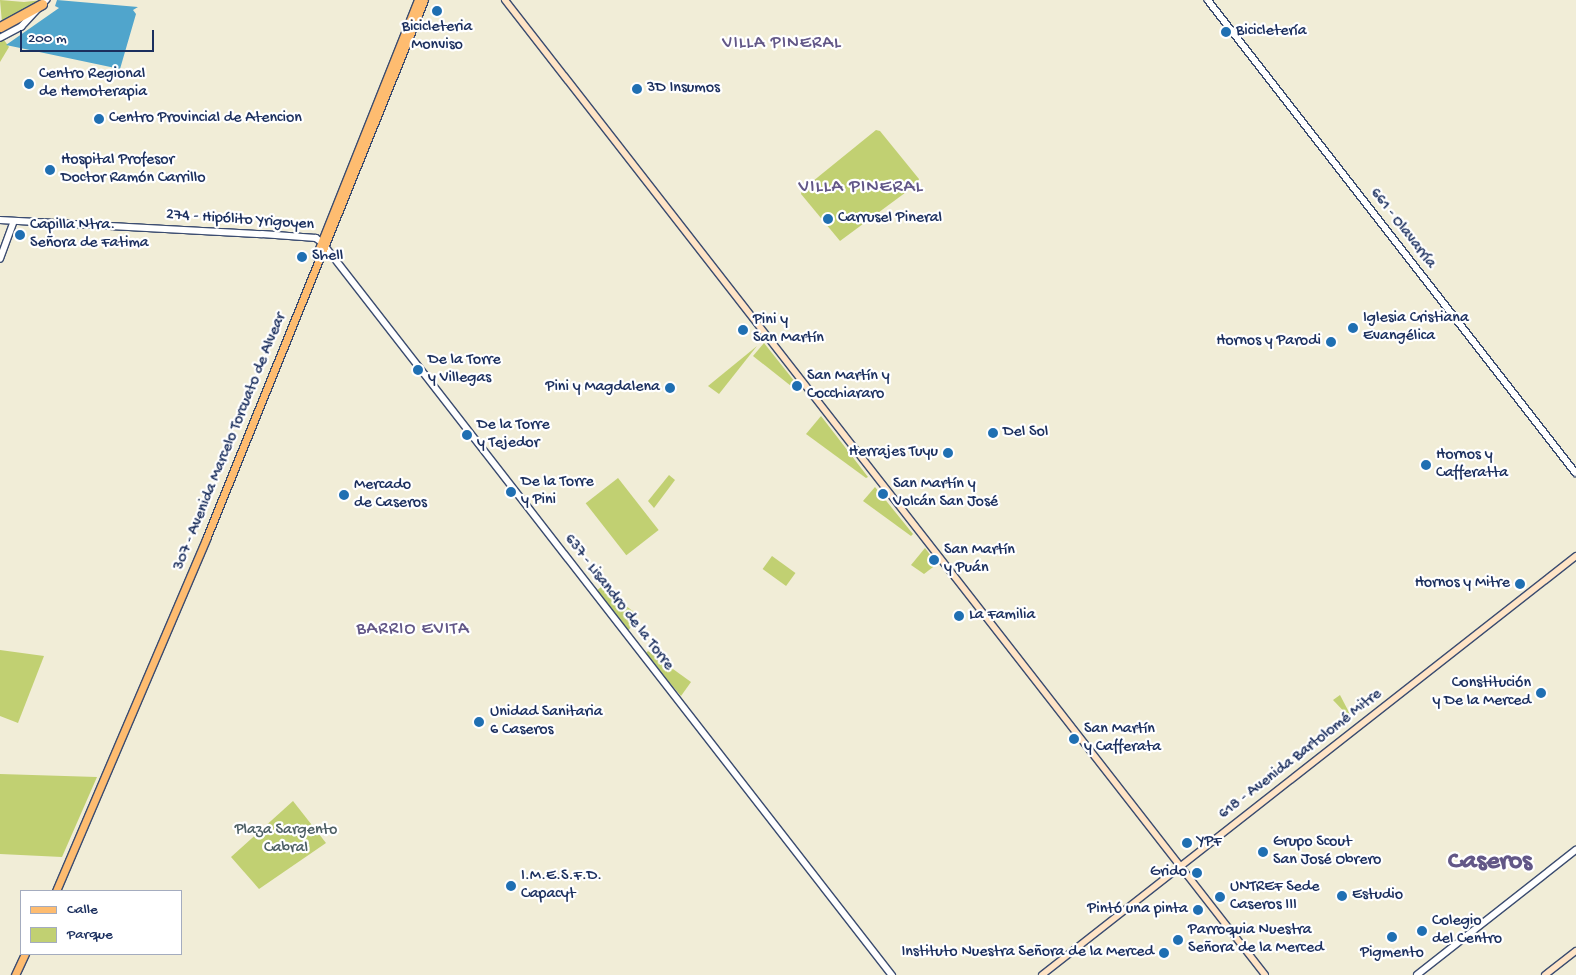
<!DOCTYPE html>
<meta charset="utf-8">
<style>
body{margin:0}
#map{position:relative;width:1576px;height:975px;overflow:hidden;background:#f1edd7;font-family:"Gochi Hand",sans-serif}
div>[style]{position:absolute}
.green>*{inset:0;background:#c1d072;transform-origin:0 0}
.water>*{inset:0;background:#50a5cc}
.roads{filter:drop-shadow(1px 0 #3b4c70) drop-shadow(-1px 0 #3b4c70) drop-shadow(0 1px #3b4c70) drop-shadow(0 -1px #3b4c70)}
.tertiary>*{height:5.5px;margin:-2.75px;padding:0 2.75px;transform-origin:2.75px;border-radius:2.75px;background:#fff}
.secondary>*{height:6px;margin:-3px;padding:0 3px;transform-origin:3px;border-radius:3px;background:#ffe4c6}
.primary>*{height:7px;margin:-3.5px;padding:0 3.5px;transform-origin:3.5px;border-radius:3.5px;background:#febc70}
.motorway>*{height:9px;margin:-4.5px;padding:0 4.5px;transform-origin:4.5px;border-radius:4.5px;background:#febc70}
.dots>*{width:14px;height:14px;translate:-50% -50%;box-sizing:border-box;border:2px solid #fff;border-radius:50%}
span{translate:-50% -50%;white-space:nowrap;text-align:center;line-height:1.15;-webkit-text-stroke:4.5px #fff;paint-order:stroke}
.poi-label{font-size:16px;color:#1b2f5e}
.left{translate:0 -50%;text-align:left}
.right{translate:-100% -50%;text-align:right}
.street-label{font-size:16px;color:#1b2f5e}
.park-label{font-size:16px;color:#4d5f64}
.neighbourhood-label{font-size:18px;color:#625787;letter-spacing:1px}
.quarter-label{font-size:19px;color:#625787;letter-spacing:1px}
.town-label{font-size:26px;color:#625787;font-weight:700}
.legend{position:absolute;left:20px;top:890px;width:162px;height:65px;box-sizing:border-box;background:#fff;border:1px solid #a4acbf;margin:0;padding:6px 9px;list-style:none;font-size:15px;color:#1b2f5e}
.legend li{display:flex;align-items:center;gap:10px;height:25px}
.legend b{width:25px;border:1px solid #a4acbf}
.scale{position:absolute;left:20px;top:30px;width:134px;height:22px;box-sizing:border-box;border:2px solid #1b2f5e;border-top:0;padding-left:6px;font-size:15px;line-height:18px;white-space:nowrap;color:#1b2f5e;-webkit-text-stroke:4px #fff;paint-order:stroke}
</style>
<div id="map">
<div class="green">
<div style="clip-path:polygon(0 0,24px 2px,43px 0,2px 23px)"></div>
<div style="clip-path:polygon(4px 40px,9px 47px,0 62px,0 42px)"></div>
<div style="clip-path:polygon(876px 130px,880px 131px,919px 179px,917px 184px,840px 241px,801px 194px,802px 190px)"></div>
<div style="clip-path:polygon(764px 343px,795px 382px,791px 386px,753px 356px)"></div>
<div style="clip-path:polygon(757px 346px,719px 394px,708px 386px)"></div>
<div style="clip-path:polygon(821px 416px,868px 477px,866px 478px,806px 434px)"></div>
<div style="clip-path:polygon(669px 475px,675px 480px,654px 508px,648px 501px)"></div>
<div style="left:618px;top:478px;width:66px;height:41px;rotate:52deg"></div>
<div style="clip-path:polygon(875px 487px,913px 534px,911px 536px,863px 501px)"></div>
<div style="clip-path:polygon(925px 548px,937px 564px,924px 574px,911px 565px)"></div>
<div style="left:772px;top:556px;width:29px;height:16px;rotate:36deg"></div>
<div style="clip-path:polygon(601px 587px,638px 615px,627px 633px,595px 592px)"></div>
<div style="clip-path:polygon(0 650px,44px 656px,18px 723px,0 716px)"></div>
<div style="clip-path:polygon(648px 651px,691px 682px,681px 696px,645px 654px)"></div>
<div style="clip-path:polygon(1340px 695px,1352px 718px,1352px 720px,1333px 700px)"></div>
<div style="clip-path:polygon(0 774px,97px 777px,62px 857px,0 854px)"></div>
<div style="clip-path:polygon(293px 801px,326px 843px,259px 889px,231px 857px)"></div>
</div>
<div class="water">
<div style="clip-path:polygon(57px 0,138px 7px,133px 10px,136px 14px,120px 69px,6px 45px,59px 8px,55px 6px)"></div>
</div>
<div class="roads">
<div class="tertiary">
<div style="left:1208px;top:0;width:599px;rotate:52.12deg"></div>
<div style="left:0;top:38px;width:24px;rotate:-28deg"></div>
<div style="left:21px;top:27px;width:37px;rotate:-47deg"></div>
<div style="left:0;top:220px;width:262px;rotate:3.1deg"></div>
<div style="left:262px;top:234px;width:54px;rotate:4.2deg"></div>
<div style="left:316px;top:238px;width:7px;rotate:34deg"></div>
<div style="left:322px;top:242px;width:929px;rotate:52.13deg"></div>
<div style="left:0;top:259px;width:40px;rotate:-69.8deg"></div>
<div style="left:1417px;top:975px;width:202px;rotate:-38.2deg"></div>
</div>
<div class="secondary">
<div style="left:505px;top:0;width:1236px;rotate:52.06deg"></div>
<div style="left:1042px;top:975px;width:679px;rotate:-38.12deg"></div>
<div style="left:1545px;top:975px;width:39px;rotate:-38deg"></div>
</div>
<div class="primary">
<div style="left:316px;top:256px;width:276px;rotate:-68.3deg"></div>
<div style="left:56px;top:891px;width:383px;rotate:-66.9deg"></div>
<div style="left:206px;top:539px;width:581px;rotate:-67.98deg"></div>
<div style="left:15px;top:975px;width:23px;rotate:-65deg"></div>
</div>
<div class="motorway">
<div style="left:0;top:27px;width:48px;rotate:-28.7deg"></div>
</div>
</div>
<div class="dots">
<div style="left:437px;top:11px;background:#1f6fb2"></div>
<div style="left:1226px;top:32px;background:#1f6fb2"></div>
<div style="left:29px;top:84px;background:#1f6fb2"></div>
<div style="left:637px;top:89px;background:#1f6fb2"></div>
<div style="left:99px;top:119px;background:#1f6fb2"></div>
<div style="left:50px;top:170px;background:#1f6fb2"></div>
<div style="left:828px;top:219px;background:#1f6fb2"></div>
<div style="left:20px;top:235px;background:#1f6fb2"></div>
<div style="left:302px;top:257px;background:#1f6fb2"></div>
<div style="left:1353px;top:328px;background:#1f6fb2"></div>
<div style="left:743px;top:330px;background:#1f6fb2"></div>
<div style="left:1331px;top:342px;background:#1f6fb2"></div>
<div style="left:418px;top:370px;background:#1f6fb2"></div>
<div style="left:797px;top:386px;background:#1f6fb2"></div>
<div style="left:670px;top:388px;background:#1f6fb2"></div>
<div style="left:993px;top:433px;background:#1f6fb2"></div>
<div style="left:467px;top:435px;background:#1f6fb2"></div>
<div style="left:948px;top:453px;background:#1f6fb2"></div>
<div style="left:1426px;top:465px;background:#1f6fb2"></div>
<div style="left:511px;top:492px;background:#1f6fb2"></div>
<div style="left:883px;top:494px;background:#1f6fb2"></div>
<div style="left:344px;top:495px;background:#1f6fb2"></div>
<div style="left:934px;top:560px;background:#1f6fb2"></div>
<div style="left:1520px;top:584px;background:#1f6fb2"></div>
<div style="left:959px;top:616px;background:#1f6fb2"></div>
<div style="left:1541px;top:693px;background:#1f6fb2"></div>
<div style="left:479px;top:722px;background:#1f6fb2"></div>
<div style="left:1074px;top:739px;background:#1f6fb2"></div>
<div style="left:1187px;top:843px;background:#1f6fb2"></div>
<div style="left:1263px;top:852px;background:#1f6fb2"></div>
<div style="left:1197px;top:873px;background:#1f6fb2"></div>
<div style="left:511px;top:886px;background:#1f6fb2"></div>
<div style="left:1342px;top:896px;background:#1f6fb2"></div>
<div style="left:1220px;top:897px;background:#1f6fb2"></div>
<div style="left:1198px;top:910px;background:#1f6fb2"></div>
<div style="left:1422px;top:931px;background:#1f6fb2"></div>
<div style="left:1392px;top:937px;background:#1f6fb2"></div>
<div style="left:1178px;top:940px;background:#1f6fb2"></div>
<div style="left:1164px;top:953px;background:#1f6fb2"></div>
</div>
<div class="poi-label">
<span style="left:437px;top:37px">Bicicleteria<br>Monviso</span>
<span class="left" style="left:1236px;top:32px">Bicicletería</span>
<span class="left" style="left:39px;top:84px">Centro Regional<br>de Hemoterapia</span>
<span class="left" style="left:647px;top:89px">3D Insumos</span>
<span class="left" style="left:109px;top:119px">Centro Provincial de Atencion</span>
<span class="left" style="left:61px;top:170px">Hospital Profesor<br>Doctor Ramón Carrillo</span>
<span class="left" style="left:838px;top:219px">Carrusel Pineral</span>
<span class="left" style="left:30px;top:235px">Capilla Ntra.<br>Señora de Fatima</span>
<span class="left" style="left:312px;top:257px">Shell</span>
<span class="left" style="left:1363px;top:328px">Iglesia Cristiana<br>Evangélica</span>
<span class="left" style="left:753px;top:330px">Pini y<br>San Martín</span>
<span class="right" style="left:1321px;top:342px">Hornos y Parodi</span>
<span class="left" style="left:428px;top:370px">De la Torre<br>y Villegas</span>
<span class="left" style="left:807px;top:386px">San Martín y<br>Cocchiararo</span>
<span class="right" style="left:660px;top:388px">Pini y Magdalena</span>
<span class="left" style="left:477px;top:435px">De la Torre<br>y Tejedor</span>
<span class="left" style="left:1003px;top:433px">Del Sol</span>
<span class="right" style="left:938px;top:453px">Herrajes Tuyu</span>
<span class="left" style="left:1436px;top:465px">Hornos y<br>Cafferatta</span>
<span class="left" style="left:521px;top:492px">De la Torre<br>y Pini</span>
<span class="left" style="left:893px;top:494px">San Martín y<br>Volcán San José</span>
<span class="left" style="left:354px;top:495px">Mercado<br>de Caseros</span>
<span class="left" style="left:944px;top:560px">San Martín<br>y Puán</span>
<span class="right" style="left:1510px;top:584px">Hornos y Mitre</span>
<span class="left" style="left:969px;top:616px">La Familia</span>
<span class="right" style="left:1531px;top:693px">Constitución<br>y De la Merced</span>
<span class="left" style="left:490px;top:722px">Unidad Sanitaria<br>6 Caseros</span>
<span class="left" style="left:1084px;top:739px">San Martín<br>y Cafferata</span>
<span class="left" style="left:1197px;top:843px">YPF</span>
<span class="left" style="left:1273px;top:852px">Grupo Scout<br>San José Obrero</span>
<span class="right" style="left:1187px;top:873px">Grido</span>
<span class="left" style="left:521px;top:886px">I.M.E.S.F.D.<br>Capacyt</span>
<span class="left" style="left:1230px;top:897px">UNTREF Sede<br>Caseros III</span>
<span class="left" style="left:1352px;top:896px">Estudio</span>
<span class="right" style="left:1188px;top:910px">Pintó una pinta</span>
<span class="left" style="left:1432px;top:931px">Colegio<br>del Centro</span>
<span class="left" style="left:1188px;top:940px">Parroquia Nuestra<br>Señora de la Merced</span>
<span class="right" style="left:1154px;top:953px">Instituto Nuestra Señora de la Merced</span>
<span style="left:1392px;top:954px">Pigmento</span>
</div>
<div class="street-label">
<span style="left:240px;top:221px;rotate:4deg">274 - Hipólito Yrigoyen</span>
<span style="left:1402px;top:229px;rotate:52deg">661 - Olavarría</span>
<span style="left:231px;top:442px;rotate:-68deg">307 - Avenida Marcelo Torcuato de Alvear</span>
<span style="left:618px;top:603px;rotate:52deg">637 - Lisandro de la Torre</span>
<span style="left:1301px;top:755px;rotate:-38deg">618 - Avenida Bartolomé Mitre</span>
</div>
<div class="park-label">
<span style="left:286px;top:840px">Plaza Sargento<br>Cabral</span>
</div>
<div class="neighbourhood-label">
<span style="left:782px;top:44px">VILLA PINERAL</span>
<span style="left:413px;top:630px">BARRIO EVITA</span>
</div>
<div class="quarter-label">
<span style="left:861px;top:188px">VILLA PINERAL</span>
</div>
<div class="town-label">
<span style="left:1490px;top:863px">Caseros</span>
</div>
<ul class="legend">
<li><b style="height:6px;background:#febc70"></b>Calle</li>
<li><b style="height:14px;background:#c1d072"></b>Parque</li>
</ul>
<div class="scale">200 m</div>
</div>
